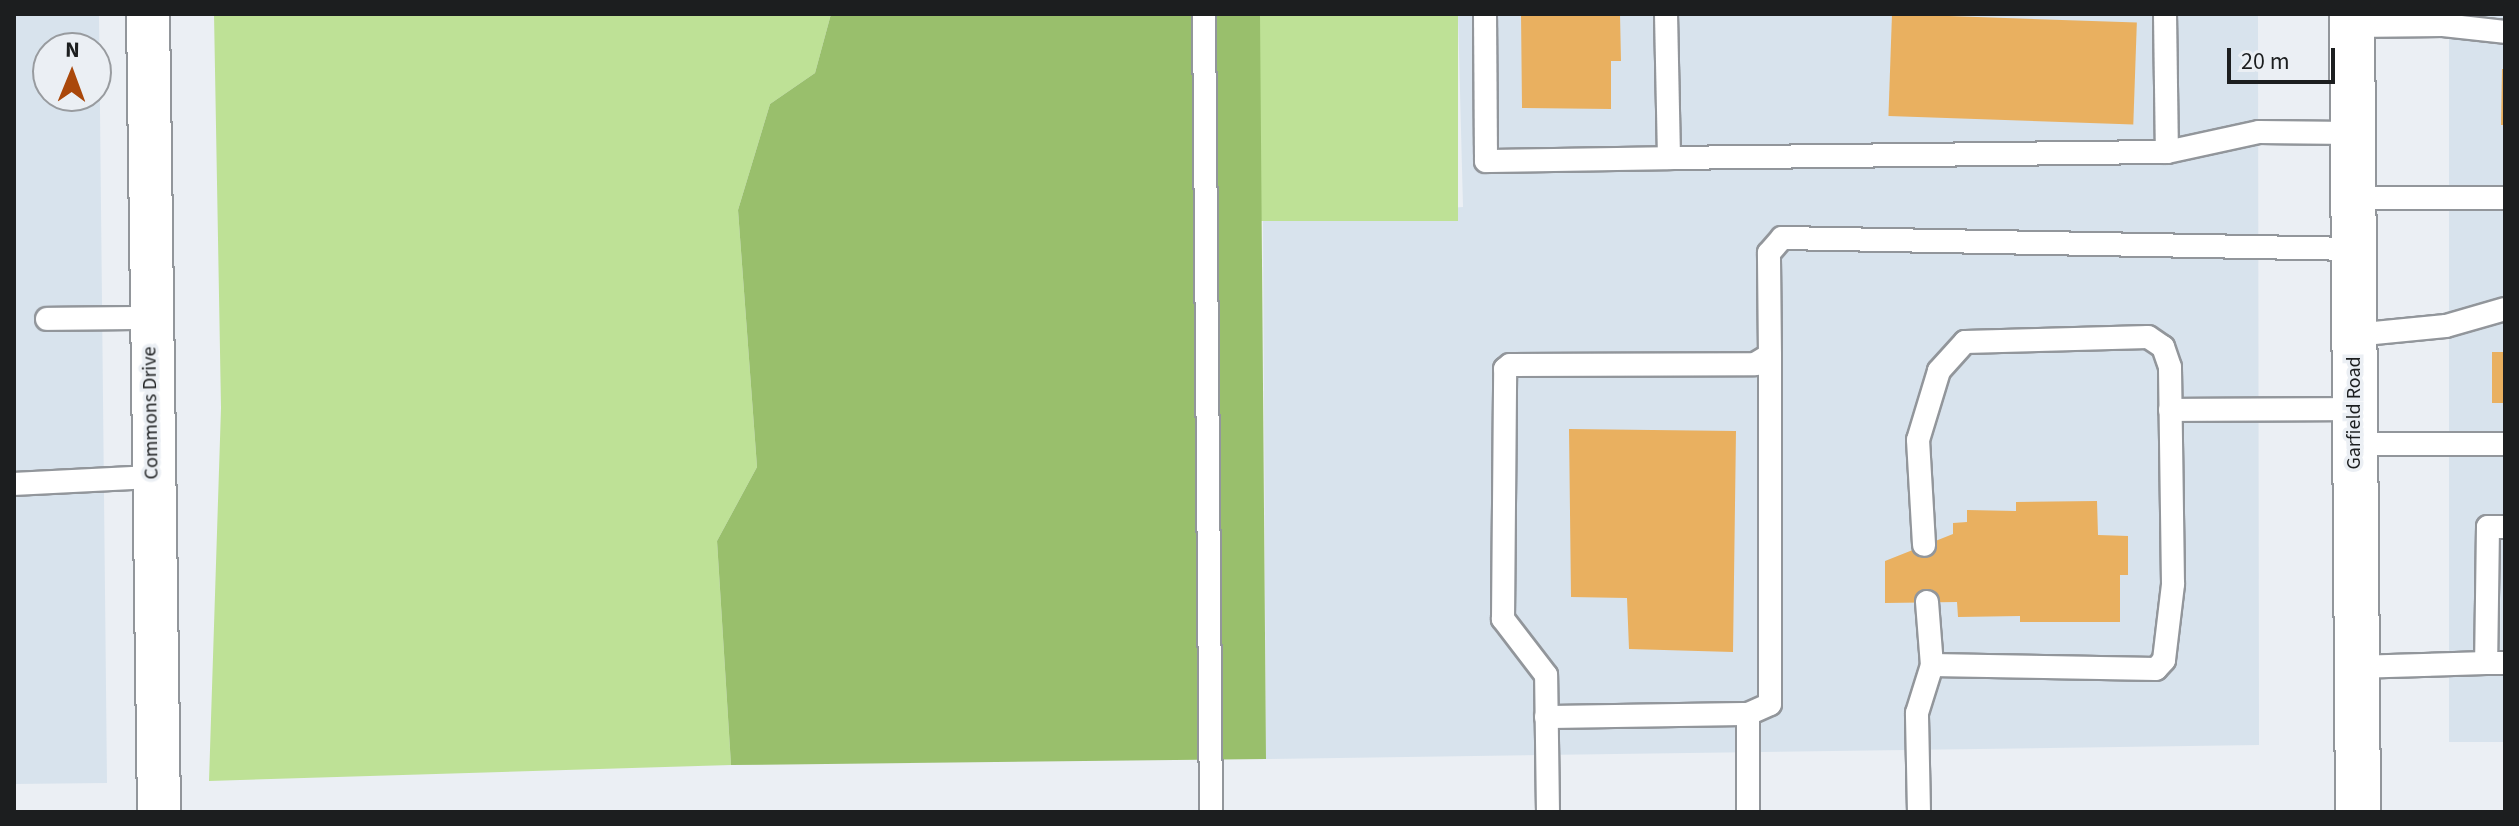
<!DOCTYPE html>
<style>
body{margin:0}
#map{position:relative;width:2519px;height:826px;overflow:hidden;background:#ebeff4;font-family:"Source Sans 3",sans-serif}
div>[style]{position:absolute}
.built>*{inset:0;background:#d8e3ed;transform-origin:0 0}
.green>*{inset:0;background:#bee196;transform-origin:0 0}
.forest>*{inset:0;background:#99bf6c}
.building>*{inset:0;background:#e9b060;transform-origin:0 0}
.roads{filter:drop-shadow(2px 0 #92969b) drop-shadow(-2px 0 #92969b) drop-shadow(0 2px #92969b) drop-shadow(0 -2px #92969b)}
.service>*{height:22px;margin:-11px;padding:0 11px;transform-origin:11px;border-radius:11px;background:#fff}
.minor>*{height:42px;margin:-21px;padding:0 21px;transform-origin:21px;border-radius:21px;background:#fff}
.secondary>*{height:44px;margin:-22px;padding:0 22px;transform-origin:22px;border-radius:22px;background:#fff}
span{translate:-50% -50%;white-space:nowrap;text-align:center;line-height:1.15;-webkit-text-stroke:7px #ebeff4;paint-order:stroke}
.street-label{font-size:20px;color:#1c1e1f}
.frame{position:absolute;inset:0;border:16px solid #1c1e1f;pointer-events:none}
.north{position:absolute;left:32px;top:32px;width:80px;height:80px;box-sizing:border-box;background:#ebeff4;border:2px solid #989b9f;border-radius:50%;rotate:1deg;font-size:22px;font-weight:700;line-height:32px;text-align:center;color:#1c1e1f}
.north::after{content:'';display:block;margin:auto;width:28px;height:36px;background:#aa480b;clip-path:polygon(50% 0,100% 100%,50% 72%,0 100%)}
.scale{position:absolute;left:2227px;top:48px;width:108px;height:36px;box-sizing:border-box;border:4px solid #1c1e1f;border-top:0;padding-left:10px;font-size:24px;line-height:28px;white-space:nowrap;color:#1c1e1f;-webkit-text-stroke:6px #ebeff4;paint-order:stroke}
</style>
<div id="map">
<div class="built">
<div style="clip-path:polygon(evenodd,14px 14px,99px 14px,107px 783px,14px 784px,14px 14px,48px 48px,96px 48px,96px 96px,48px 96px,48px 48px)"></div>
<div style="clip-path:polygon(1458px 14px,2258px 14px,2259px 745px,1266px 759px,1263px 221px,1463px 207px)"></div>
<div style="left:2449px;top:14px;width:56px;height:728px"></div>
</div>
<div class="green">
<div style="clip-path:polygon(214px 14px,831px 14px,815px 73px,770px 104px,738px 210px,757px 467px,717px 541px,731px 765px,209px 781px,221px 408px)"></div>
<div style="left:1260px;top:14px;width:198px;height:207px"></div>
</div>
<div class="forest">
<div style="clip-path:polygon(831px 14px,1260px 14px,1266px 759px,731px 765px,717px 541px,757px 467px,738px 210px,770px 104px,815px 73px)"></div>
</div>
<div class="building">
<div style="clip-path:polygon(1521px 14px,1620px 14px,1621px 61px,1611px 61px,1611px 109px,1522px 108px)"></div>
<div style="left:1892px;top:14px;width:245px;height:102px;rotate:2deg"></div>
<div style="clip-path:polygon(2502px 69px,2505px 69px,2505px 125px,2501px 125px)"></div>
<div style="left:2492px;top:352px;width:13px;height:51px"></div>
<div style="clip-path:polygon(1569px 429px,1736px 431px,1733px 652px,1629px 649px,1627px 598px,1571px 597px)"></div>
<div style="clip-path:polygon(2097px 501px,2098px 535px,2128px 536px,2128px 575px,2120px 575px,2120px 622px,2020px 622px,2020px 616px,1958px 617px,1957px 602px,1885px 603px,1885px 561px,1953px 534px,1953px 523px,1967px 522px,1967px 510px,2016px 511px,2016px 502px)"></div>
</div>
<div class="roads">
<div class="service">
<div style="left:1204px;top:14px;width:798px;rotate:89.5deg"></div>
<div style="left:1485px;top:14px;width:147px;rotate:89.6deg"></div>
<div style="left:1486px;top:161px;width:183px;rotate:-0.9deg"></div>
<div style="left:1666px;top:14px;width:144px;rotate:88.8deg"></div>
<div style="left:1669px;top:158px;width:498px;rotate:-0.7deg"></div>
<div style="left:2167px;top:152px;width:94px;rotate:-12.3deg"></div>
<div style="left:2259px;top:132px;width:92px;rotate:0.6deg"></div>
<div style="left:2165px;top:14px;width:138px;rotate:89.2deg"></div>
<div style="left:2352px;top:26px;width:91px;rotate:-0.6deg"></div>
<div style="left:2443px;top:25px;width:62px;rotate:6.4deg"></div>
<div style="left:2352px;top:198px;width:153px"></div>
<div style="left:47px;top:319px;width:103px;rotate:-0.6deg"></div>
<div style="left:2354px;top:335px;width:92px;rotate:-5.6deg"></div>
<div style="left:2446px;top:326px;width:61px;rotate:-16.1deg"></div>
<div style="left:2170px;top:410px;width:184px;rotate:-0.3deg"></div>
<div style="left:2354px;top:444px;width:151px"></div>
<div style="left:14px;top:484px;width:137px;rotate:-2.9deg"></div>
<div style="left:2505px;top:527px;width:17px;rotate:180deg"></div>
<div style="left:2488px;top:527px;width:136px;rotate:90.8deg"></div>
<div style="left:2486px;top:663px;width:19px"></div>
<div style="left:1927px;top:602px;width:63px;rotate:85.5deg"></div>
<div style="left:2354px;top:667px;width:132px;rotate:-1.7deg"></div>
<div style="left:1546px;top:717px;width:202px;rotate:-0.9deg"></div>
<div style="left:1548px;top:812px;width:137px;rotate:-90.8deg"></div>
<div style="left:1546px;top:675px;width:71px;rotate:-127.5deg"></div>
<div style="left:1503px;top:619px;width:250px;rotate:-89.5deg"></div>
<div style="left:1505px;top:369px;width:6px;rotate:-39deg"></div>
<div style="left:1510px;top:365px;width:245px;rotate:-0.2deg"></div>
<div style="left:1755px;top:364px;width:17px;rotate:-31deg"></div>
<div style="left:1770px;top:355px;width:102px;rotate:-90.6deg"></div>
<div style="left:1769px;top:253px;width:20px;rotate:-49deg"></div>
<div style="left:1782px;top:238px;width:571px;rotate:1.1deg"></div>
<div style="left:1748px;top:812px;width:98px;rotate:-90deg"></div>
<div style="left:1748px;top:714px;width:24px;rotate:-24deg"></div>
<div style="left:1770px;top:704px;width:349px;rotate:-90deg"></div>
<div style="left:1919px;top:812px;width:99px;rotate:-91.2deg"></div>
<div style="left:1917px;top:713px;width:50px;rotate:-72.6deg"></div>
<div style="left:1932px;top:665px;width:224px;rotate:1deg"></div>
<div style="left:2156px;top:669px;width:12px;rotate:-48deg"></div>
<div style="left:2164px;top:660px;width:77px;rotate:-83.2deg"></div>
<div style="left:2173px;top:584px;width:217px;rotate:-90.8deg"></div>
<div style="left:2170px;top:367px;width:21px;rotate:-109deg"></div>
<div style="left:2163px;top:347px;width:18px;rotate:-146deg"></div>
<div style="left:2148px;top:337px;width:183px;rotate:178.4deg"></div>
<div style="left:1965px;top:342px;width:39px;rotate:132deg"></div>
<div style="left:1939px;top:371px;width:72px;rotate:106.9deg"></div>
<div style="left:1918px;top:440px;width:105px;rotate:86.7deg"></div>
</div>
<div class="minor">
<div style="left:148px;top:14px;width:798px;rotate:89.21deg"></div>
</div>
<div class="secondary">
<div style="left:2352px;top:14px;width:798px;rotate:89.57deg"></div>
</div>
</div>
<div class="street-label">
<span style="left:151px;top:413px;rotate:-91deg">Commons Drive</span>
<span style="left:2354px;top:413px;rotate:-90deg">Garfield Road</span>
</div>
<div class="frame"></div>
<div class="north">N</div>
<div class="scale">20 m</div>
</div>
